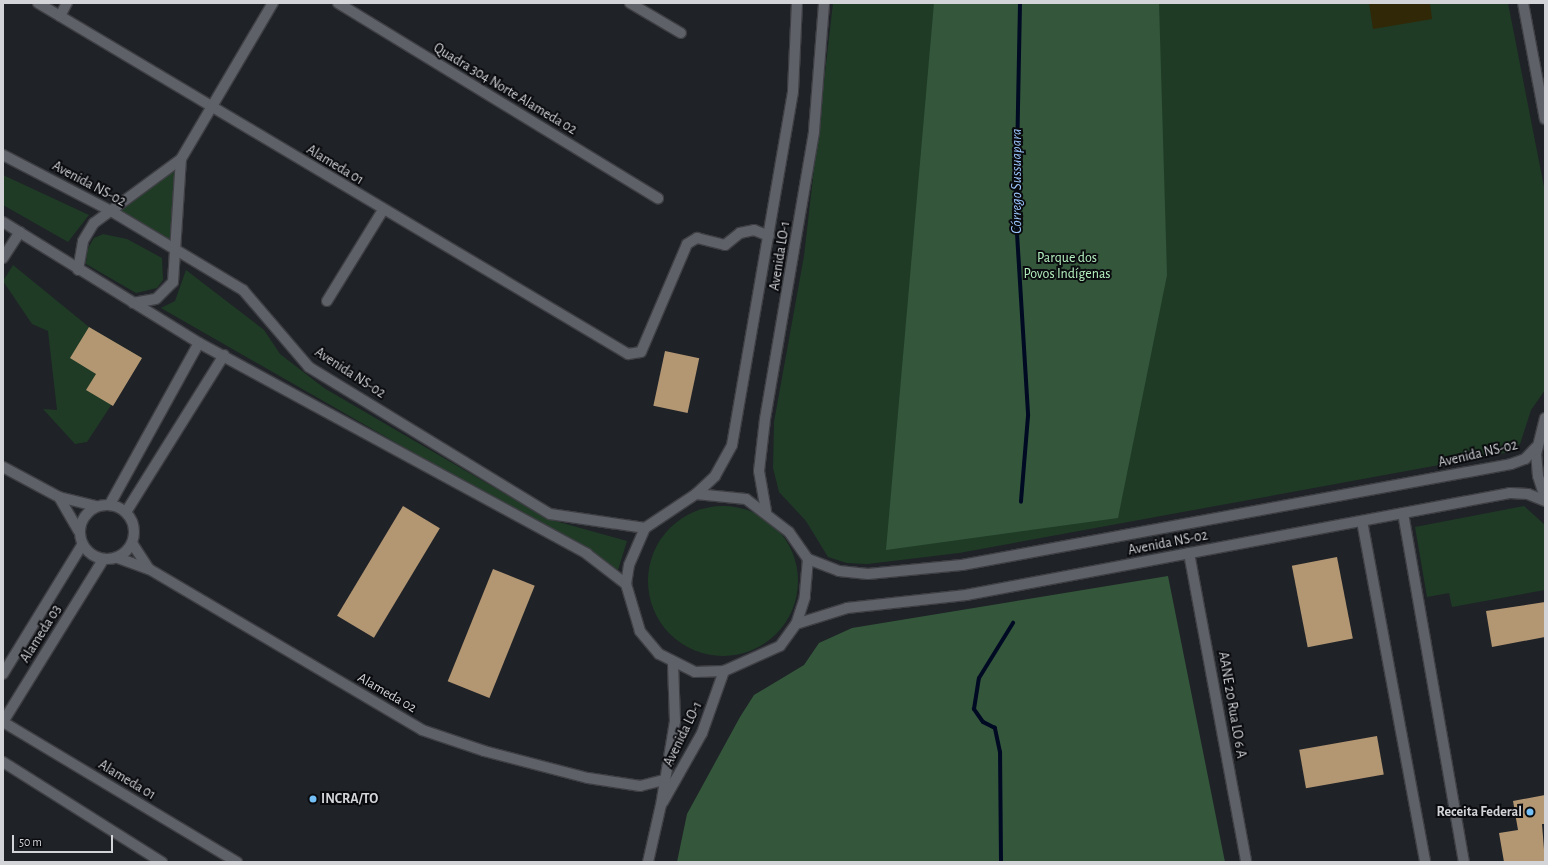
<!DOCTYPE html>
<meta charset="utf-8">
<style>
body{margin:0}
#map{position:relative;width:1548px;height:865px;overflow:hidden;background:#1f2227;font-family:"Alegreya Sans",sans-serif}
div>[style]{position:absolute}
.green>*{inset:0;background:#1f3b25}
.round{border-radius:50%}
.forest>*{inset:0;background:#34573b}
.sand>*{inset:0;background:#312807}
.stream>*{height:4px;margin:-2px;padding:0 2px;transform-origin:2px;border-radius:2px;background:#000a23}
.building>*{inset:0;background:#b39672;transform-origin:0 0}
.roads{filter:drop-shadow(1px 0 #3e3f44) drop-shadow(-1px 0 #3e3f44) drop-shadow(0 1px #3e3f44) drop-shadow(0 -1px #3e3f44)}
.minor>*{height:10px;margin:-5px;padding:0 5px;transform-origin:5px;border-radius:5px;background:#5e6168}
.minor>.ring{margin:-5px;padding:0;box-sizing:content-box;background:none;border:10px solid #5e6168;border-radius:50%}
.dots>*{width:11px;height:11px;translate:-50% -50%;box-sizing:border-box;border:2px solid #0a0b0e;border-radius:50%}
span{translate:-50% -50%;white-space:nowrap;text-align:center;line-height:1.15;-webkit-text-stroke:4px #0a0b0e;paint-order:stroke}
.street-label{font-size:14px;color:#d3d4d8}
.park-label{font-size:14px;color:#b5f0bf}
.poi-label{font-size:14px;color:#d3d4d8;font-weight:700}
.left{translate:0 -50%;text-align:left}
.right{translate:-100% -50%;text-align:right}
.water-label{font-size:15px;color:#9ac4fb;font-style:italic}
.frame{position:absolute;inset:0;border:4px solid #d3d4d8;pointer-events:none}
.scale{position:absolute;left:12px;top:835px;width:101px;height:18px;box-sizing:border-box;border:2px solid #d3d4d8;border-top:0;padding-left:5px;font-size:12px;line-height:14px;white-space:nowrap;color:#d3d4d8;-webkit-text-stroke:3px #0a0b0e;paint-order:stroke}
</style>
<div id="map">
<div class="green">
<div style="clip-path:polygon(833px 3px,1508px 3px,1545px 192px,1545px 390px,1531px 410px,1520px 444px,1510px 452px,959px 553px,867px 564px,847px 563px,828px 557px,806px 521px,779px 492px,773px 468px,774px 422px,804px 256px)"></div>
<div style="clip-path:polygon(181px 159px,173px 249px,111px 211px)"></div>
<div style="clip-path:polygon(3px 175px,89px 215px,68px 242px,3px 205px)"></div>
<div style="clip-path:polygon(103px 234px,127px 239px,162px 258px,163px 280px,157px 288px,136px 293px,86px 264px,87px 250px,94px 238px)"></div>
<div style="clip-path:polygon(13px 265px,89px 327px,142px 358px,87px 442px,75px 444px,43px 409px,57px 410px,48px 331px,32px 324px,3px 281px)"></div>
<div style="clip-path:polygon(186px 270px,264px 330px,280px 354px,324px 388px,548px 519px,627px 541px,618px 570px,161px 308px,175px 301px)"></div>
<div style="clip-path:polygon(1524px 506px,1545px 525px,1545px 590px,1452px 607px,1449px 593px,1427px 597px,1415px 527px)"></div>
<div class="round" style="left:648px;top:506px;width:150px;height:150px"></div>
</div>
<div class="forest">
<div style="clip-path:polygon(934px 3px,1159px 3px,1167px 275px,1118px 518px,886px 550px)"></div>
<div style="clip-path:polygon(1168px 576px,1225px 862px,677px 862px,687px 814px,740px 717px,754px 695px,804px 665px,819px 643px,852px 628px)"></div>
</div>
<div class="sand">
<div style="clip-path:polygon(1369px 3px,1430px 3px,1432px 19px,1373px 29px)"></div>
</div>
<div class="stream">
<div style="left:1020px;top:3px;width:214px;rotate:91.1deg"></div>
<div style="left:1016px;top:217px;width:199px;rotate:86.5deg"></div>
<div style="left:1028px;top:416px;width:86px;rotate:94.7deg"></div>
<div style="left:1001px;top:862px;width:110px;rotate:-90.5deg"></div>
<div style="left:1000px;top:752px;width:25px;rotate:-102deg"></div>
<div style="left:995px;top:728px;width:13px;rotate:-153deg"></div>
<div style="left:983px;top:722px;width:16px;rotate:-125deg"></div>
<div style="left:974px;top:709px;width:31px;rotate:-81deg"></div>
<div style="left:979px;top:678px;width:65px;rotate:-58.3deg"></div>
</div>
<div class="building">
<div style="clip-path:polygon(89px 327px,142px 358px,113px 406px,86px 390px,96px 374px,70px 358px)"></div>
<div style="left:665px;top:351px;width:35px;height:56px;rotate:12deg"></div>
<div style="left:403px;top:506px;width:43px;height:128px;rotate:31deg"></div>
<div style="left:1337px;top:557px;width:83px;height:46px;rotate:79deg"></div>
<div style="left:493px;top:569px;width:45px;height:121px;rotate:22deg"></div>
<div style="clip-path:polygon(1545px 602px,1545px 637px,1492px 647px,1486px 611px)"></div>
<div style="left:1377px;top:736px;width:39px;height:79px;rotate:80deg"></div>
<div style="clip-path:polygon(1545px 795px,1545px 824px,1542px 824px,1545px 862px,1504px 862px,1499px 833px,1518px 830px,1513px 801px)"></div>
</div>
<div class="roads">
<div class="minor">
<div style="left:38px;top:3px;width:687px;rotate:30.75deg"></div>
<div style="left:628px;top:354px;width:13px;rotate:-9deg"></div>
<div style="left:641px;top:352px;width:117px;rotate:-66.9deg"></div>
<div style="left:687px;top:244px;width:12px;rotate:-31deg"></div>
<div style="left:697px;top:238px;width:29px;rotate:14deg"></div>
<div style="left:725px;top:245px;width:19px;rotate:-39deg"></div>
<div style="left:740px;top:233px;width:14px;rotate:-12deg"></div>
<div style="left:754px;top:230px;width:16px;rotate:22deg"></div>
<div style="left:338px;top:3px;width:375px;rotate:31.4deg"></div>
<div style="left:630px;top:3px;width:59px;rotate:30.5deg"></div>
<div style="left:1523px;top:3px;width:118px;rotate:79.3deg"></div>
<div style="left:60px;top:16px;width:15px;rotate:-62deg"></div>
<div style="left:3px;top:155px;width:122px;rotate:27.4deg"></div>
<div style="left:111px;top:211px;width:154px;rotate:30.9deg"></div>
<div style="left:243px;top:290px;width:101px;rotate:49.4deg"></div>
<div style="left:309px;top:367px;width:282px;rotate:31.4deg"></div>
<div style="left:550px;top:514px;width:96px;rotate:8.4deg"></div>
<div style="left:3px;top:222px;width:230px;rotate:31.7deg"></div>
<div style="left:199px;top:343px;width:442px;rotate:28.5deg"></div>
<div style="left:587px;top:554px;width:49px;rotate:37.6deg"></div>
<div style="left:3px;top:258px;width:31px;rotate:-57deg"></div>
<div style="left:78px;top:270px;width:29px;rotate:-80deg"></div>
<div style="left:83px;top:241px;width:21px;rotate:-59deg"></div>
<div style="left:94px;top:223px;width:108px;rotate:-36.3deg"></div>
<div style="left:181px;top:159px;width:181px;rotate:-59.5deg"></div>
<div style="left:327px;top:301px;width:107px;rotate:-58.4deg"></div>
<div style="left:133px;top:303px;width:23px;rotate:-10deg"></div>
<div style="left:156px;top:299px;width:24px;rotate:-45deg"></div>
<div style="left:173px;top:282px;width:123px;rotate:-86.3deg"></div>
<div style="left:1545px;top:418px;width:36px;rotate:104deg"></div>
<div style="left:1536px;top:453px;width:23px;rotate:85deg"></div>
<div style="left:1538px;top:476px;width:22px;rotate:72deg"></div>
<div style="left:3px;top:467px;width:64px;rotate:28.2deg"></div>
<div style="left:59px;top:497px;width:38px;rotate:14deg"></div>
<div style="left:696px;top:494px;width:50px;rotate:5.7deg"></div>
<div style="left:746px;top:499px;width:54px;rotate:37.5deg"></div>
<div style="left:789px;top:532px;width:33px;rotate:55deg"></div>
<div style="left:808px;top:559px;width:38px;rotate:95deg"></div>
<div style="left:805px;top:597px;width:28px;rotate:108deg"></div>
<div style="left:796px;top:624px;width:27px;rotate:126deg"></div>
<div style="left:780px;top:646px;width:61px;rotate:155.9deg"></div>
<div style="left:724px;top:671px;width:29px;rotate:178deg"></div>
<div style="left:695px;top:672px;width:40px;rotate:-153.4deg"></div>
<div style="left:659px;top:654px;width:30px;rotate:-130deg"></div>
<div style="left:640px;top:631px;width:49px;rotate:-106.6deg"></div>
<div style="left:626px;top:584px;width:19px;rotate:-81deg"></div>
<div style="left:629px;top:565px;width:40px;rotate:-66.6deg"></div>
<div style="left:645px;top:528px;width:61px;rotate:-33.7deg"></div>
<div style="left:696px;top:494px;width:26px;rotate:-43deg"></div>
<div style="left:715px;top:476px;width:35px;rotate:-61deg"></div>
<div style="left:732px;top:445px;width:359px;rotate:-80.2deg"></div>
<div style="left:793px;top:91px;width:88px;rotate:-87.4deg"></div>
<div style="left:59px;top:497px;width:39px;rotate:60deg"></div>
<div style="left:110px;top:504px;width:184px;rotate:-61.1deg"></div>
<div class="ring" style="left:80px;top:505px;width:44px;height:44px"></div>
<div style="left:766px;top:511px;width:41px;rotate:-99.9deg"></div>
<div style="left:759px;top:471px;width:52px;rotate:-83.4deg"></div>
<div style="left:765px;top:419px;width:292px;rotate:-80.3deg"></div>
<div style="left:814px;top:131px;width:128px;rotate:-85.5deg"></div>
<div style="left:126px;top:512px;width:185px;rotate:-58deg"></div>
<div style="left:1403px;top:513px;width:354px;rotate:80.1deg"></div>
<div style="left:1362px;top:521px;width:347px;rotate:79.5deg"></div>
<div style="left:132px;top:543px;width:31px;rotate:57deg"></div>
<div style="left:149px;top:569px;width:317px;rotate:30.5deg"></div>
<div style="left:422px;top:730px;width:65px;rotate:18.7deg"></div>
<div style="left:484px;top:751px;width:107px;rotate:14.6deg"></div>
<div style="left:588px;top:778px;width:53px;rotate:8.7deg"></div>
<div style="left:640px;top:786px;width:25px;rotate:-14deg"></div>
<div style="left:1189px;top:553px;width:314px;rotate:79.5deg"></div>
<div style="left:118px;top:558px;width:33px;rotate:20deg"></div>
<div style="left:808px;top:559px;width:33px;rotate:21deg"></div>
<div style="left:839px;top:571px;width:29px;rotate:6deg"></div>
<div style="left:868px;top:574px;width:94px;rotate:-5.5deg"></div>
<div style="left:962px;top:565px;width:558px;rotate:-10.42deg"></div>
<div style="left:1511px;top:464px;width:15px;rotate:-20deg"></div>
<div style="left:1525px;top:459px;width:16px;rotate:-47deg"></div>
<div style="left:103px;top:560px;width:190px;rotate:121.7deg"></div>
<div style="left:3px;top:722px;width:273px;rotate:30.9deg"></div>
<div style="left:796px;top:624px;width:53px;rotate:-17.4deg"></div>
<div style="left:847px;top:608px;width:120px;rotate:-6.2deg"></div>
<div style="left:966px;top:595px;width:553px;rotate:-10.62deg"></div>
<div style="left:1510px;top:493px;width:18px;rotate:3deg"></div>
<div style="left:1528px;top:494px;width:18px;rotate:22deg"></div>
<div style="left:3px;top:674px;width:151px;rotate:-58.5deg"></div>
<div style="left:3px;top:762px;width:188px;rotate:32.2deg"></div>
<div style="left:663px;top:802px;width:79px;rotate:-60.5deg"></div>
<div style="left:702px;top:733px;width:66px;rotate:-70.5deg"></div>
<div style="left:648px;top:862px;width:58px;rotate:-77.2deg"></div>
<div style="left:661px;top:805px;width:85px;rotate:-80.5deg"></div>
<div style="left:675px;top:721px;width:58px;rotate:-92deg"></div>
</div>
</div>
<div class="dots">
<div style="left:313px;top:799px;background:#74c0f6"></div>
<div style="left:1530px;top:812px;background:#74c0f6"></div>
</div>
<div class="street-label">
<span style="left:505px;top:89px;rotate:31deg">Quadra 304 Norte Alameda 02</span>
<span style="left:335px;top:165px;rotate:31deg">Alameda 01</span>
<span style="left:89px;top:184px;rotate:28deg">Avenida NS-02</span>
<span style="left:780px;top:256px;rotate:-81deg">Avenida LO-1</span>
<span style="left:350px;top:373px;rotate:33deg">Avenida NS-02</span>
<span style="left:1478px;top:454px;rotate:-13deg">Avenida NS-02</span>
<span style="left:1168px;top:543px;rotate:-11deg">Avenida NS-02</span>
<span style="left:41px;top:634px;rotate:-58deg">Alameda 03</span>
<span style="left:387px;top:693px;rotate:30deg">Alameda 02</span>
<span style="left:1232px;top:705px;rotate:80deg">AANE 20 Rua LO 6 A</span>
<span style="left:683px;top:734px;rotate:-64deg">Avenida LO-1</span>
<span style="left:127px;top:780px;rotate:31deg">Alameda 01</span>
</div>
<div class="park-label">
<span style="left:1067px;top:266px">Parque dos<br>Povos Indígenas</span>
</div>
<div class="poi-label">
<span class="left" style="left:321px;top:799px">INCRA/TO</span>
<span class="right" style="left:1522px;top:812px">Receita Federal</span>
</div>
<div class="water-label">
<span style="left:1017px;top:181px;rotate:-90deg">Córrego Sussuapara</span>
</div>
<div class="frame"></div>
<div class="scale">50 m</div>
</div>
